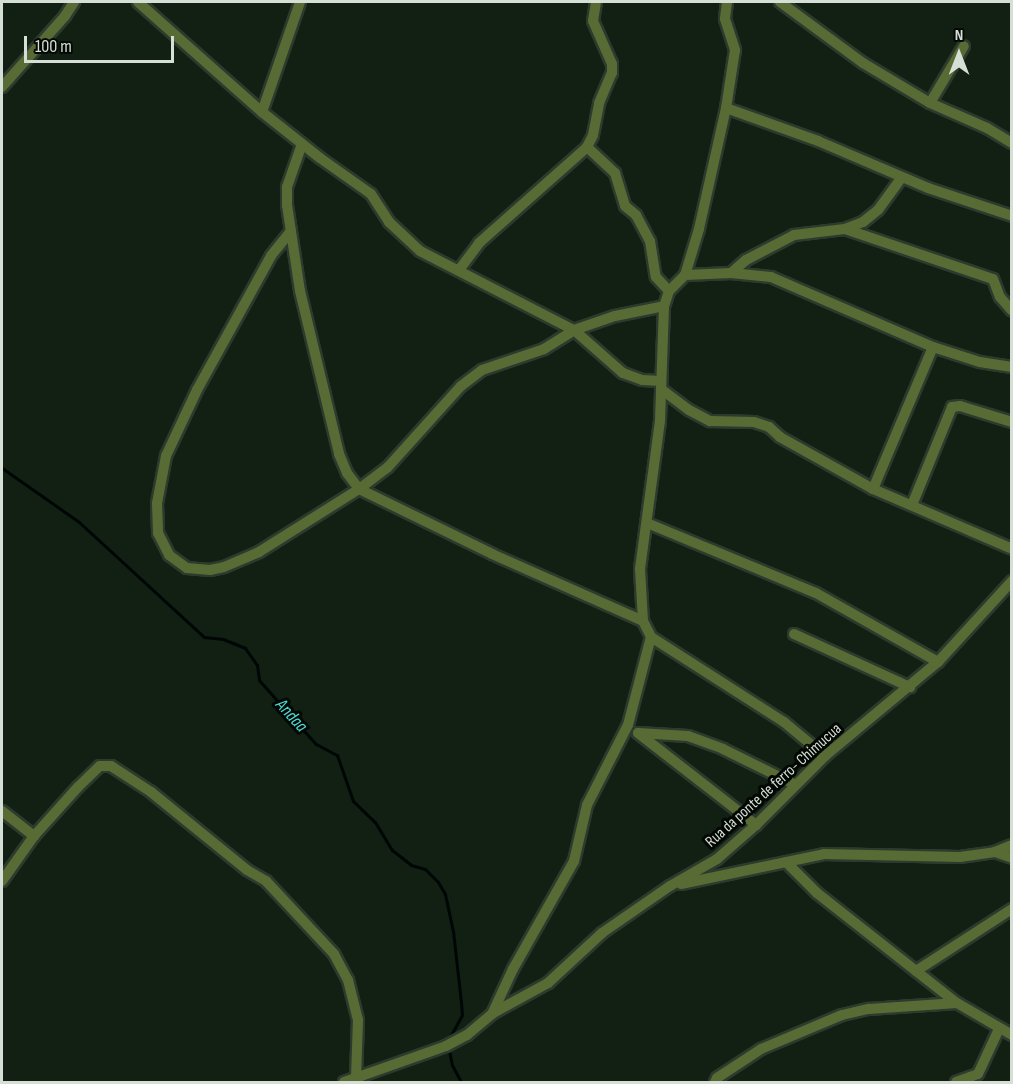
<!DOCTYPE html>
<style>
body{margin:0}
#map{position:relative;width:1013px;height:1084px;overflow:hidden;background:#112013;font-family:"Sofia Sans Condensed",sans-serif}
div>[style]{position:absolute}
.stream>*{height:3px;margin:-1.5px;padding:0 1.5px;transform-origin:1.5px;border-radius:1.5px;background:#000606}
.roads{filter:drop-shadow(2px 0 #2c3b2e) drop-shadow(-2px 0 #2c3b2e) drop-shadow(0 2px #2c3b2e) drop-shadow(0 -2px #2c3b2e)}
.minor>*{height:10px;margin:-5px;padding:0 5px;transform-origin:5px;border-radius:5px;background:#596b34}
span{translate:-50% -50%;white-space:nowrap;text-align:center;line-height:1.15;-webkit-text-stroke:6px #040804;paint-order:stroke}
.street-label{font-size:16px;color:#d5dfd5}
.water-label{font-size:18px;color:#4cdbd5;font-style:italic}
.frame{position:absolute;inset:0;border:3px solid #d5dfd5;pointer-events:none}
.north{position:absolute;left:929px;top:24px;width:60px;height:60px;-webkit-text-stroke:4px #040804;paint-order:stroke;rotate:0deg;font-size:16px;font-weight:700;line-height:24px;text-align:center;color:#d5dfd5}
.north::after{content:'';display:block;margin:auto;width:21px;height:27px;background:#d5dfd5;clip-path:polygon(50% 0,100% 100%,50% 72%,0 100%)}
.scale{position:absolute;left:24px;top:36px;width:150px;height:27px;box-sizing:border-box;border:3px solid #d5dfd5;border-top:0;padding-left:8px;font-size:18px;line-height:21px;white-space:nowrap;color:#d5dfd5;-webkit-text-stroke:4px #040804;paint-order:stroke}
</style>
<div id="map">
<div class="stream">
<div style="left:2px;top:468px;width:94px;rotate:35deg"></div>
<div style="left:79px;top:522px;width:170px;rotate:42.6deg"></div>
<div style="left:204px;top:637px;width:19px;rotate:6deg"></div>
<div style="left:223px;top:639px;width:24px;rotate:22deg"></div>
<div style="left:245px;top:648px;width:21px;rotate:55deg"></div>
<div style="left:257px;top:665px;width:15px;rotate:82deg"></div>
<div style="left:259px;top:680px;width:56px;rotate:48.6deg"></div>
<div style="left:296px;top:722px;width:30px;rotate:48deg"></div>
<div style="left:316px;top:744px;width:24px;rotate:28deg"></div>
<div style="left:337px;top:755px;width:49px;rotate:70.8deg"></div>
<div style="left:353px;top:801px;width:30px;rotate:44deg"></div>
<div style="left:375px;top:822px;width:33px;rotate:59deg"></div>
<div style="left:392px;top:850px;width:24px;rotate:38deg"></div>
<div style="left:411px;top:865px;width:15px;rotate:16deg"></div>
<div style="left:425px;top:869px;width:18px;rotate:45deg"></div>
<div style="left:438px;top:882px;width:14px;rotate:60deg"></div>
<div style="left:445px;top:894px;width:38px;rotate:78deg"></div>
<div style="left:453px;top:931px;width:71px;rotate:83.6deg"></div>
<div style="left:461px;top:1002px;width:13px;rotate:86deg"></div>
<div style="left:462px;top:1015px;width:25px;rotate:119deg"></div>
<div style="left:449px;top:1050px;width:15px;rotate:79deg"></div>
<div style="left:452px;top:1065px;width:19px;rotate:62deg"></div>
</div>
<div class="roads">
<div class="minor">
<div style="left:138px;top:2px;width:166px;rotate:41.6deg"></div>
<div style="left:262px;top:112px;width:74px;rotate:38.4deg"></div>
<div style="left:320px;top:158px;width:62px;rotate:35.2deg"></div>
<div style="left:371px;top:194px;width:33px;rotate:57deg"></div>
<div style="left:389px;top:222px;width:42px;rotate:43.1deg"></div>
<div style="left:420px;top:251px;width:173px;rotate:27.2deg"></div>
<div style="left:574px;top:330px;width:65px;rotate:41.3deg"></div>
<div style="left:623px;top:373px;width:20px;rotate:20deg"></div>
<div style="left:642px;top:380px;width:19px;rotate:3deg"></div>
<div style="left:727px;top:2px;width:17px;rotate:97deg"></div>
<div style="left:725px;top:19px;width:33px;rotate:72deg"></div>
<div style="left:735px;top:50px;width:59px;rotate:98.8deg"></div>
<div style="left:726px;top:108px;width:124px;rotate:102.6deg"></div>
<div style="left:699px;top:229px;width:48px;rotate:106.9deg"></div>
<div style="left:685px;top:275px;width:23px;rotate:135deg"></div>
<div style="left:669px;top:291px;width:16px;rotate:108deg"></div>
<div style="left:664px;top:306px;width:115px;rotate:92deg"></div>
<div style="left:660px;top:421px;width:149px;rotate:97.7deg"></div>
<div style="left:640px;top:569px;width:52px;rotate:86.7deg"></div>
<div style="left:643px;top:621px;width:18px;rotate:63deg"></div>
<div style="left:651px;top:637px;width:158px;rotate:32.6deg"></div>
<div style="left:784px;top:722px;width:53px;rotate:39.7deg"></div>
<div style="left:780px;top:2px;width:103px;rotate:36.3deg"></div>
<div style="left:863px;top:63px;width:78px;rotate:30.8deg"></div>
<div style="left:930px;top:103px;width:62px;rotate:23.7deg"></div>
<div style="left:987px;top:128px;width:29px;rotate:31deg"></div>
<div style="left:2px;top:87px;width:95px;rotate:-48.4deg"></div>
<div style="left:65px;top:16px;width:17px;rotate:-57deg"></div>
<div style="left:930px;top:103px;width:66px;rotate:-59.2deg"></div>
<div style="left:726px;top:108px;width:98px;rotate:19.7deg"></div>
<div style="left:818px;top:141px;width:120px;rotate:23.1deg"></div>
<div style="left:928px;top:188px;width:89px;rotate:18.4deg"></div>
<div style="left:262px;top:112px;width:116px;rotate:-70.9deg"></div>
<div style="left:302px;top:144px;width:46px;rotate:109.2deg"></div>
<div style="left:287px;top:187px;width:18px;rotate:90deg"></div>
<div style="left:287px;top:205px;width:87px;rotate:81.4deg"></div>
<div style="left:300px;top:291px;width:168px;rotate:76.5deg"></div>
<div style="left:339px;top:454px;width:21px;rotate:67deg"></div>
<div style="left:347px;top:473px;width:20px;rotate:53deg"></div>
<div style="left:359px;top:489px;width:148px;rotate:26deg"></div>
<div style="left:492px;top:554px;width:165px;rotate:23.9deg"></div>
<div style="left:587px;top:147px;width:38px;rotate:43deg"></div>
<div style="left:615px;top:173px;width:34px;rotate:73deg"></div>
<div style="left:625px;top:206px;width:14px;rotate:39deg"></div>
<div style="left:636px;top:215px;width:30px;rotate:62deg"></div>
<div style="left:650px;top:241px;width:36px;rotate:81deg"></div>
<div style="left:656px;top:277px;width:19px;rotate:47deg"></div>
<div style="left:845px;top:229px;width:156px;rotate:18.7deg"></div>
<div style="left:993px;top:279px;width:19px;rotate:69deg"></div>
<div style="left:1000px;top:297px;width:18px;rotate:49deg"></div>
<div style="left:291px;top:231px;width:32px;rotate:129deg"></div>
<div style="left:271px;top:256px;width:153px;rotate:118.9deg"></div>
<div style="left:197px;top:390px;width:73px;rotate:115.2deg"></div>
<div style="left:166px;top:456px;width:48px;rotate:100.8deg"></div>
<div style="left:157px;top:503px;width:30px;rotate:88deg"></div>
<div style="left:158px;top:533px;width:25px;rotate:63deg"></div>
<div style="left:169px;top:555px;width:22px;rotate:36deg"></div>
<div style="left:187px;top:568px;width:23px;rotate:5deg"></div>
<div style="left:210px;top:570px;width:14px;rotate:-12deg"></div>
<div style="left:224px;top:567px;width:38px;rotate:-23deg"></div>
<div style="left:259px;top:552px;width:118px;rotate:-32.2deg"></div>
<div style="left:359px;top:489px;width:36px;rotate:-37deg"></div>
<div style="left:388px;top:467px;width:109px;rotate:-48deg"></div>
<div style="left:461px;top:386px;width:26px;rotate:-37deg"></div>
<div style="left:482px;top:370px;width:65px;rotate:-18.7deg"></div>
<div style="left:544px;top:349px;width:36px;rotate:-32deg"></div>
<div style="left:574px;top:330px;width:43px;rotate:-18.9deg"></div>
<div style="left:615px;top:316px;width:50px;rotate:-11.5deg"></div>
<div style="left:459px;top:270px;width:34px;rotate:-53deg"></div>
<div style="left:479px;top:243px;width:144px;rotate:-41.6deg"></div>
<div style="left:587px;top:147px;width:13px;rotate:-63deg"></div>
<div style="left:593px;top:135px;width:33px;rotate:-79deg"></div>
<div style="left:599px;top:103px;width:33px;rotate:-67deg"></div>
<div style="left:612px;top:73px;width:9px;rotate:-90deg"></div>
<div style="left:612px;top:64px;width:47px;rotate:-113.8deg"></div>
<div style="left:593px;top:21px;width:19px;rotate:-81deg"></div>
<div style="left:731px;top:273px;width:20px;rotate:-41deg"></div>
<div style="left:746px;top:260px;width:54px;rotate:-27.5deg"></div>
<div style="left:794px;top:235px;width:51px;rotate:-6.7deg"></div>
<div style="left:845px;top:229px;width:19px;rotate:-21deg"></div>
<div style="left:863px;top:222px;width:19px;rotate:-39deg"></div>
<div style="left:878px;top:210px;width:39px;rotate:-54deg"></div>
<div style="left:685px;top:275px;width:46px;rotate:-2.5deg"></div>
<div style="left:731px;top:273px;width:40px;rotate:5.7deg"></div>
<div style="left:771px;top:277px;width:176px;rotate:23.4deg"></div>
<div style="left:933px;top:347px;width:49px;rotate:17.7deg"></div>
<div style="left:980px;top:362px;width:32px;rotate:9deg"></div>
<div style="left:661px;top:389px;width:35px;rotate:37deg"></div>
<div style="left:689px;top:410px;width:24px;rotate:28deg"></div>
<div style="left:710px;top:421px;width:44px;rotate:1.3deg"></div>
<div style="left:754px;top:422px;width:16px;rotate:18deg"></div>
<div style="left:769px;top:427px;width:15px;rotate:42deg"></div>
<div style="left:780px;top:437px;width:107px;rotate:29.2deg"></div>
<div style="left:873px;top:489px;width:151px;rotate:23.3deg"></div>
<div style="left:873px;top:489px;width:154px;rotate:-67.1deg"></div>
<div style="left:912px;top:505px;width:106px;rotate:-67.8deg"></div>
<div style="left:952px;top:407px;width:8px;rotate:-7deg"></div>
<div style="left:960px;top:406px;width:54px;rotate:17.1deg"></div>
<div style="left:647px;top:523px;width:183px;rotate:22.5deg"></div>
<div style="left:816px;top:593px;width:140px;rotate:29.5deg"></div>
<div style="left:794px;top:634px;width:128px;rotate:24.6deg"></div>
<div style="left:638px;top:733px;width:50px;rotate:3.4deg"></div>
<div style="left:688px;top:736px;width:37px;rotate:20deg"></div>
<div style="left:723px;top:749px;width:81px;rotate:26.3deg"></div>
<div style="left:638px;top:733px;width:150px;rotate:37.9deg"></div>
<div style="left:2px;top:811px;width:41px;rotate:38deg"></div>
<div style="left:995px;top:852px;width:18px;rotate:19deg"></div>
<div style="left:786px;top:862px;width:44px;rotate:45deg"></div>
<div style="left:817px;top:893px;width:178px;rotate:38.2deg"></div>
<div style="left:957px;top:1003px;width:64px;rotate:30.2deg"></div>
<div style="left:2px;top:881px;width:55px;rotate:-54.6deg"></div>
<div style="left:34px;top:836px;width:66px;rotate:-48.1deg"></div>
<div style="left:78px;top:787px;width:30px;rotate:-44deg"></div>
<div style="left:100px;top:766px;width:11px"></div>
<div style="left:111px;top:766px;width:48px;rotate:33deg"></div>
<div style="left:151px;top:792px;width:124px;rotate:39.1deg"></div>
<div style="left:247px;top:870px;width:22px;rotate:30deg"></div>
<div style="left:266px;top:881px;width:100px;rotate:47deg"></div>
<div style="left:334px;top:954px;width:30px;rotate:62deg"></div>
<div style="left:348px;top:980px;width:41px;rotate:76deg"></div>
<div style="left:358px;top:1020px;width:58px;rotate:92deg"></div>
<div style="left:681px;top:884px;width:146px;rotate:-11.8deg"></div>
<div style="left:824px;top:854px;width:136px;rotate:1.3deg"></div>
<div style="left:960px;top:857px;width:35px;rotate:-8deg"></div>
<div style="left:995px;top:852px;width:18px;rotate:-22deg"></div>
<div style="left:916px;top:971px;width:114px;rotate:-32.9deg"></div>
<div style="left:493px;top:1012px;width:47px;rotate:-65.1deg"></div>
<div style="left:513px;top:969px;width:124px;rotate:-60.5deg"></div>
<div style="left:574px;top:861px;width:57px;rotate:-76.9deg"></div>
<div style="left:587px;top:805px;width:90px;rotate:-62.9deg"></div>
<div style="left:628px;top:725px;width:91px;rotate:-75.4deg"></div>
<div style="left:344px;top:1082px;width:108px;rotate:-19.4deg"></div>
<div style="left:446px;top:1046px;width:24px;rotate:-28deg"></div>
<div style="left:467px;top:1035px;width:34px;rotate:-40deg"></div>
<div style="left:493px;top:1013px;width:63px;rotate:-28.6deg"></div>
<div style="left:548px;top:983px;width:74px;rotate:-42.8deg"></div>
<div style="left:602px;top:933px;width:83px;rotate:-34.7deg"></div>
<div style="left:670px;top:886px;width:54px;rotate:-29.9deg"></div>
<div style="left:717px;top:859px;width:52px;rotate:-41.1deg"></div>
<div style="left:756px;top:825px;width:98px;rotate:-45deg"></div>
<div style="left:825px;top:756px;width:147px;rotate:-39.8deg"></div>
<div style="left:938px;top:662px;width:110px;rotate:-47.6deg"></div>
<div style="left:715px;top:1082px;width:4px;rotate:-63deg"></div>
<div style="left:717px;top:1078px;width:53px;rotate:-33.4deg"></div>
<div style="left:761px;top:1049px;width:88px;rotate:-22.8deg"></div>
<div style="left:842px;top:1015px;width:28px;rotate:-13deg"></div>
<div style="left:869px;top:1009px;width:88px;rotate:-3.9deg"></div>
<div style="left:956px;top:1082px;width:23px;rotate:-20deg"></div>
<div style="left:978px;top:1074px;width:50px;rotate:-65deg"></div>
</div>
</div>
<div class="street-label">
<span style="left:774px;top:786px;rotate:-42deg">Rua da ponte de ferro- Chimucua</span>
</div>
<div class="water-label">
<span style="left:291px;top:716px;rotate:48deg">Andaa</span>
</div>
<div class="frame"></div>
<div class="north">N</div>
<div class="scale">100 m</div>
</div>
